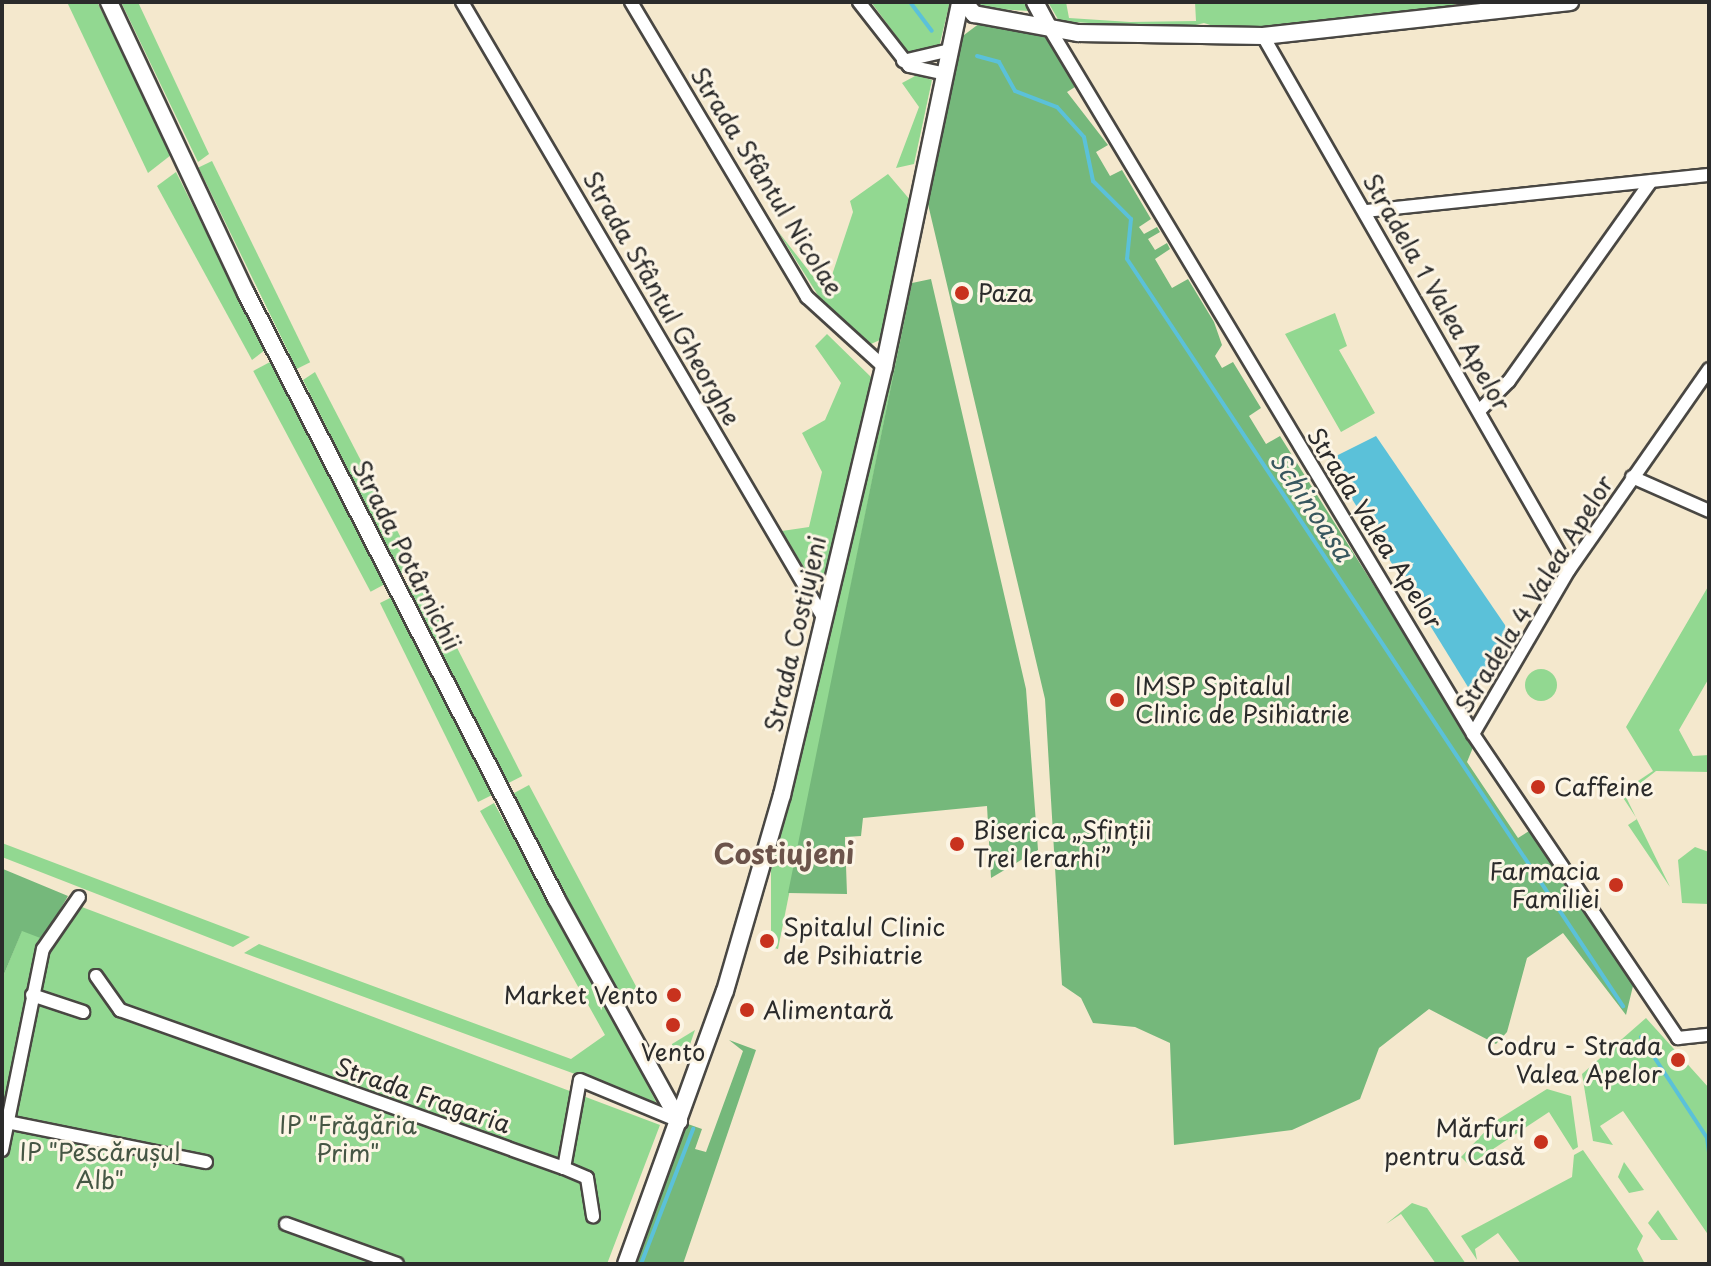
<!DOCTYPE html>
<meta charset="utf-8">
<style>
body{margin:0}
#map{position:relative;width:1711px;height:1266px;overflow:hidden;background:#f4e8cd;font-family:"Playpen Sans",sans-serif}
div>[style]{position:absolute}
.green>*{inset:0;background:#92d891;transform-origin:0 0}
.round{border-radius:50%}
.forest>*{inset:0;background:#75b87b}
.water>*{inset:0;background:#5bc1d9}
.stream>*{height:4px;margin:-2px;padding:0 2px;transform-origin:2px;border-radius:2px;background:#5bc1d9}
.roads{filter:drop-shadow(2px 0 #494743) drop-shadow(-2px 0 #494743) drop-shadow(0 2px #494743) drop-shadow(0 -2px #494743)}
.minor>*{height:12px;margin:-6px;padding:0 6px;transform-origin:6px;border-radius:6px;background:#fff}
.tertiary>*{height:16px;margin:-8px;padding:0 8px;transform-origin:8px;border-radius:8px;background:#fff}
.dots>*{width:22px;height:22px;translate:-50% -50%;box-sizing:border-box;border:4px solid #fcf5e5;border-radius:50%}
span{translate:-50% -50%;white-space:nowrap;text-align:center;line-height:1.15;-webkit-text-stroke:6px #fcf5e5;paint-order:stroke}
.street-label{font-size:24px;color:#2b2b2b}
.poi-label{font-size:24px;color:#2b2b2b}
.left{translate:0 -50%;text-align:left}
.right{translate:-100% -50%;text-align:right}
.park-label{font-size:24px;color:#455644}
.water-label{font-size:26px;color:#39585f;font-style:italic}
.quarter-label{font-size:28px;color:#6c544b;font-weight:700}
.frame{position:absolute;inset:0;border:4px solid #2b2b2b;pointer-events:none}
</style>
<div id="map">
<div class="green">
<div style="clip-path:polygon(67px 2px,97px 2px,148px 103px,171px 155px,148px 173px)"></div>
<div style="clip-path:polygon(121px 2px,138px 2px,209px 154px,198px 162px)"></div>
<div style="clip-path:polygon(871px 2px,950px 2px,939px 47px,908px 52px)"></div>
<div style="clip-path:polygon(971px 2px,1027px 2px,1030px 11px,973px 8px)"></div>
<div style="clip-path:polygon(1048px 2px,1066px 2px,1069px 18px,1130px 22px,1196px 21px,1195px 2px,1455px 2px,1454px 8px,1280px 30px,1226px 30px,1204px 23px,1179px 29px,1059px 21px)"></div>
<div style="clip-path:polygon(917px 75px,932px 80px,914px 164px,896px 168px,919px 107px,902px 83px)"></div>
<div style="left:212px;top:161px;width:224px;height:15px;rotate:64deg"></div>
<div style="clip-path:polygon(176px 172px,265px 350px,252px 360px,157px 186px)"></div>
<div style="clip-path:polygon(888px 174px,911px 201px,880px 340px,864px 347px,821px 300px,777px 230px,826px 293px,853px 212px,850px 201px)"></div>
<div style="clip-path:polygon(912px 283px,778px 949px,771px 947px,771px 870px)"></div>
<div style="clip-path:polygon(1335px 313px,1347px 346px,1339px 350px,1375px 413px,1341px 432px,1285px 334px)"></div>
<div style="clip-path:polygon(827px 334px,872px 378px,824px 576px,815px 586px,782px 531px,809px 527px,822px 472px,802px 433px,825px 420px,841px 383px,815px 346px)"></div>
<div style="left:270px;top:362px;width:250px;height:19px;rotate:62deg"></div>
<div style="clip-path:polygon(315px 372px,415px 565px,400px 574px,303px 380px)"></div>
<div style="left:422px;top:579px;width:221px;height:17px;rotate:63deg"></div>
<div style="clip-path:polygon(1709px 585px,1709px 678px,1679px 730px,1693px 756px,1709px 755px,1709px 772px,1656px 771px,1625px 795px,1670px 887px,1628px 825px,1637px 819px,1620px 793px,1653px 771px,1626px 727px)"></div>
<div style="clip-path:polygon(392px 597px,494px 794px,478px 802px,380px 603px)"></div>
<div class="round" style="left:1525px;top:669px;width:32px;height:32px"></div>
<div style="left:529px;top:785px;width:235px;height:19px;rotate:62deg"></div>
<div style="clip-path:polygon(494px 803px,618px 1026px,657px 1104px,244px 953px,259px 944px,571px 1059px,605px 1035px,480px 811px)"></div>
<div style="clip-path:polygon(2px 843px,250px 937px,233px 947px,2px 857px)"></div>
<div style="clip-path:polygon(1695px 847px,1709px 852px,1709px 904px,1682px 903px,1678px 860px)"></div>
<div style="clip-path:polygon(66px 901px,660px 1125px,607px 1264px,2px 1264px,2px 979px,22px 930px,43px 938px)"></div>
<div style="clip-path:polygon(1646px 1018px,1709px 1088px,1709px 1236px,1623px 1111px,1600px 1126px,1613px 1145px,1593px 1141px,1582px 1074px)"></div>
<div style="clip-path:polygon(695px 1030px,686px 1056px,672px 1057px,672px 1044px)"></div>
<div style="clip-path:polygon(1547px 1089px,1571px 1096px,1578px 1147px,1573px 1150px,1549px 1112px,1469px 1165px,1461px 1157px,1494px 1122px)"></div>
<div style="clip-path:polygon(1583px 1150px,1643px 1236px,1637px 1249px,1645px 1264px,1521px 1264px,1498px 1233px,1475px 1249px,1477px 1260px,1461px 1236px,1572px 1177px,1574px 1155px)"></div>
<div style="clip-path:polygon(1624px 1162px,1644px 1190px,1629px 1193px,1618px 1177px)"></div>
<div style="clip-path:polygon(1412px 1203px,1427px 1208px,1466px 1264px,1436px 1264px,1401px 1214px,1386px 1224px)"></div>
<div style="clip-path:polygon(1658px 1210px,1678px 1240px,1661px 1240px,1648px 1223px)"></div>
</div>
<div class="forest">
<div style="clip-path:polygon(980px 23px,1048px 38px,1075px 87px,1067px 92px,1108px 145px,1096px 152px,1110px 176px,1122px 170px,1151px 219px,1139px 227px,1144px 234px,1157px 227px,1160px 232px,1148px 239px,1155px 250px,1167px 243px,1170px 249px,1155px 259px,1172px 288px,1188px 279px,1214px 322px,1222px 345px,1215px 356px,1222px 368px,1233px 362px,1261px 408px,1249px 416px,1266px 444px,1280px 436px,1474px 745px,1467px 762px,1518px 838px,1529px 831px,1606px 942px,1633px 986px,1626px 1015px,1563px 933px,1527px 958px,1507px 1032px,1496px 1044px,1429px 1009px,1379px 1048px,1360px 1099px,1292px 1130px,1174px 1145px,1170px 1043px,1135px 1027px,1093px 1023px,1081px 998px,1062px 985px,1045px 699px,927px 200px,960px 38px)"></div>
<div style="clip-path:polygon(931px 279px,1026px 689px,1038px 850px,991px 878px,987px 806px,863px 818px,861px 836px,845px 837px,847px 894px,788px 893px,912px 283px)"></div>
<div style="clip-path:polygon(3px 869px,68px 896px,43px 939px,22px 931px,2px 979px)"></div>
<div style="clip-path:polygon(729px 1040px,756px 1050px,683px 1264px,633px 1264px,685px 1123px,702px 1129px,695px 1149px,706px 1152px,743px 1051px)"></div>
</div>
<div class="water">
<div style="clip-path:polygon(1376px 436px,1505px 625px,1510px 650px,1468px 687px,1328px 460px)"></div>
</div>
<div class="stream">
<div style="left:910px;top:2px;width:36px;rotate:53deg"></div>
<div style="left:977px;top:56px;width:23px;rotate:15deg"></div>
<div style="left:999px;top:62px;width:33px;rotate:61deg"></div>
<div style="left:1015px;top:91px;width:45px;rotate:20.9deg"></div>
<div style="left:1057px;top:107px;width:40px;rotate:48deg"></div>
<div style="left:1084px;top:137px;width:45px;rotate:78.4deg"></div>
<div style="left:1093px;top:181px;width:54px;rotate:45deg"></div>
<div style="left:1131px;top:219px;width:40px;rotate:95.7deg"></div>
<div style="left:1127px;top:259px;width:897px;rotate:56.42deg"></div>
<div style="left:1641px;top:1037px;width:121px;rotate:56.8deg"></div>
<div style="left:1707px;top:1138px;width:15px;rotate:82deg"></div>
<div style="left:641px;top:1264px;width:145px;rotate:-68.9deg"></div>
</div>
<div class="roads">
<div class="minor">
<div style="left:462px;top:2px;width:713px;rotate:59.59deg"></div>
<div style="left:631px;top:2px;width:344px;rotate:59.2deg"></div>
<div style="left:807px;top:297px;width:104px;rotate:42.3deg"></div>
<div style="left:859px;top:2px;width:81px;rotate:52deg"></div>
<div style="left:909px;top:66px;width:35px;rotate:12deg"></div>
<div style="left:1048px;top:26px;width:826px;rotate:59.02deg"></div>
<div style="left:1473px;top:734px;width:367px;rotate:56deg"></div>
<div style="left:1678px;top:1038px;width:31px;rotate:-6deg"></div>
<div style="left:1263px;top:36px;width:615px;rotate:60.19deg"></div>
<div style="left:903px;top:61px;width:48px;rotate:-13.2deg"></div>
<div style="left:1366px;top:211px;width:345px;rotate:-6deg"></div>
<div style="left:1479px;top:411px;width:42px;rotate:-45deg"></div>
<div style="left:1509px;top:381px;width:245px;rotate:-54.6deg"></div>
<div style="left:1632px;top:477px;width:84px;rotate:23.8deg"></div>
<div style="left:1473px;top:734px;width:190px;rotate:-59.7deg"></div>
<div style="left:1569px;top:570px;width:245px;rotate:-55.1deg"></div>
<div style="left:96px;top:976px;width:42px;rotate:54.8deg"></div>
<div style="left:120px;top:1010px;width:471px;rotate:19.6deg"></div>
<div style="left:564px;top:1168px;width:89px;rotate:-79.7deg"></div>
<div style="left:580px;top:1080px;width:107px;rotate:22.5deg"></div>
<div style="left:32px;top:995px;width:54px;rotate:18.4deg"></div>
<div style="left:7px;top:1122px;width:203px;rotate:11.4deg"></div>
<div style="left:2px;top:1150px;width:205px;rotate:-78.5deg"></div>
<div style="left:43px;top:949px;width:63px;rotate:-55.3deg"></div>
<div style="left:564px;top:1168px;width:25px;rotate:23deg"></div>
<div style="left:587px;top:1178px;width:39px;rotate:81deg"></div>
<div style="left:286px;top:1224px;width:118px;rotate:19.8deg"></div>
</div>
<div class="tertiary">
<div style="left:109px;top:2px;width:322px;rotate:64.8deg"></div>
<div style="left:246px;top:293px;width:680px;rotate:62.87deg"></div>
<div style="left:556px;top:898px;width:255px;rotate:61.1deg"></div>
<div style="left:964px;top:2px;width:16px;rotate:50deg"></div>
<div style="left:974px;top:14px;width:106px;rotate:10.4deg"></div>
<div style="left:1078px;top:33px;width:185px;rotate:0.9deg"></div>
<div style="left:1263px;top:36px;width:309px;rotate:-6.3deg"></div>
<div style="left:1035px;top:2px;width:27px;rotate:62deg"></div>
<div style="left:626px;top:1264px;width:290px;rotate:-70.1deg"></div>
<div style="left:725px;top:991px;width:204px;rotate:-73.8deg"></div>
<div style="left:782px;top:795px;width:440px;rotate:-76.6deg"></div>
<div style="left:884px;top:367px;width:373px;rotate:-78.2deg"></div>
</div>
</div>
<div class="dots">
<div style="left:962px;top:293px;background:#c8321e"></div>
<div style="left:1117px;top:700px;background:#c8321e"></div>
<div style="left:1538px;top:787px;background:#c8321e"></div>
<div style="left:957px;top:844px;background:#c8321e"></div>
<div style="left:1616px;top:885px;background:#c8321e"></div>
<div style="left:767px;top:941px;background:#c8321e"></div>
<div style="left:674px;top:995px;background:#c8321e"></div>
<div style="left:747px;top:1010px;background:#c8321e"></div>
<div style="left:673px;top:1025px;background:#c8321e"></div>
<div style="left:1678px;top:1060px;background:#c8321e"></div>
<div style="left:1541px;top:1142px;background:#c8321e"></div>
</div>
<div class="street-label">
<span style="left:767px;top:181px;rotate:58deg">Strada Sfântul Nicolae</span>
<span style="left:1437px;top:292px;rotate:60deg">Stradela 1 Valea Apelor</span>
<span style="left:662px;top:298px;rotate:60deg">Strada Sfântul Gheorghe</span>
<span style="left:1375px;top:528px;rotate:58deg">Strada Valea Apelor</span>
<span style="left:407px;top:555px;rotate:63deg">Strada Potârnichii</span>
<span style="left:1534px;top:594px;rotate:-58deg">Stradela 4 Valea Apelor</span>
<span style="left:795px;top:634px;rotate:-77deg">Strada Costiujeni</span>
<span style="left:423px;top:1095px;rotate:19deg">Strada Fragaria</span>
</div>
<div class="poi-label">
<span class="left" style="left:978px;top:293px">Paza</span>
<span class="left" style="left:1135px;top:700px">IMSP Spitalul<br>Clinic de Psihiatrie</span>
<span class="left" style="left:1554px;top:787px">Caffeine</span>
<span class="left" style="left:973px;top:844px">Biserica „Sfinții<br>Trei Ierarhi”</span>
<span class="right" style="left:1600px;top:885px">Farmacia<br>Familiei</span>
<span class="left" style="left:783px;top:941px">Spitalul Clinic<br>de Psihiatrie</span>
<span class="right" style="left:658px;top:995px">Market Vento</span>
<span class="left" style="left:763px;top:1010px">Alimentară</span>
<span class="right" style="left:1662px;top:1060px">Codru - Strada<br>Valea Apelor</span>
<span style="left:673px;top:1052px">Vento</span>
<span class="right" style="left:1525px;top:1142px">Mărfuri<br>pentru Casă</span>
</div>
<div class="park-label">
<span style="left:348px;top:1139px">IP "Frăgăria<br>Prim"</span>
<span style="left:100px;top:1166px">IP "Pescărușul<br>Alb"</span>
</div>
<div class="water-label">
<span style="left:1312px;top:506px;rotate:56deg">Schinoasa</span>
</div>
<div class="quarter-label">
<span style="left:784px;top:853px">Costiujeni</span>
</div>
<div class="frame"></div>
</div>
